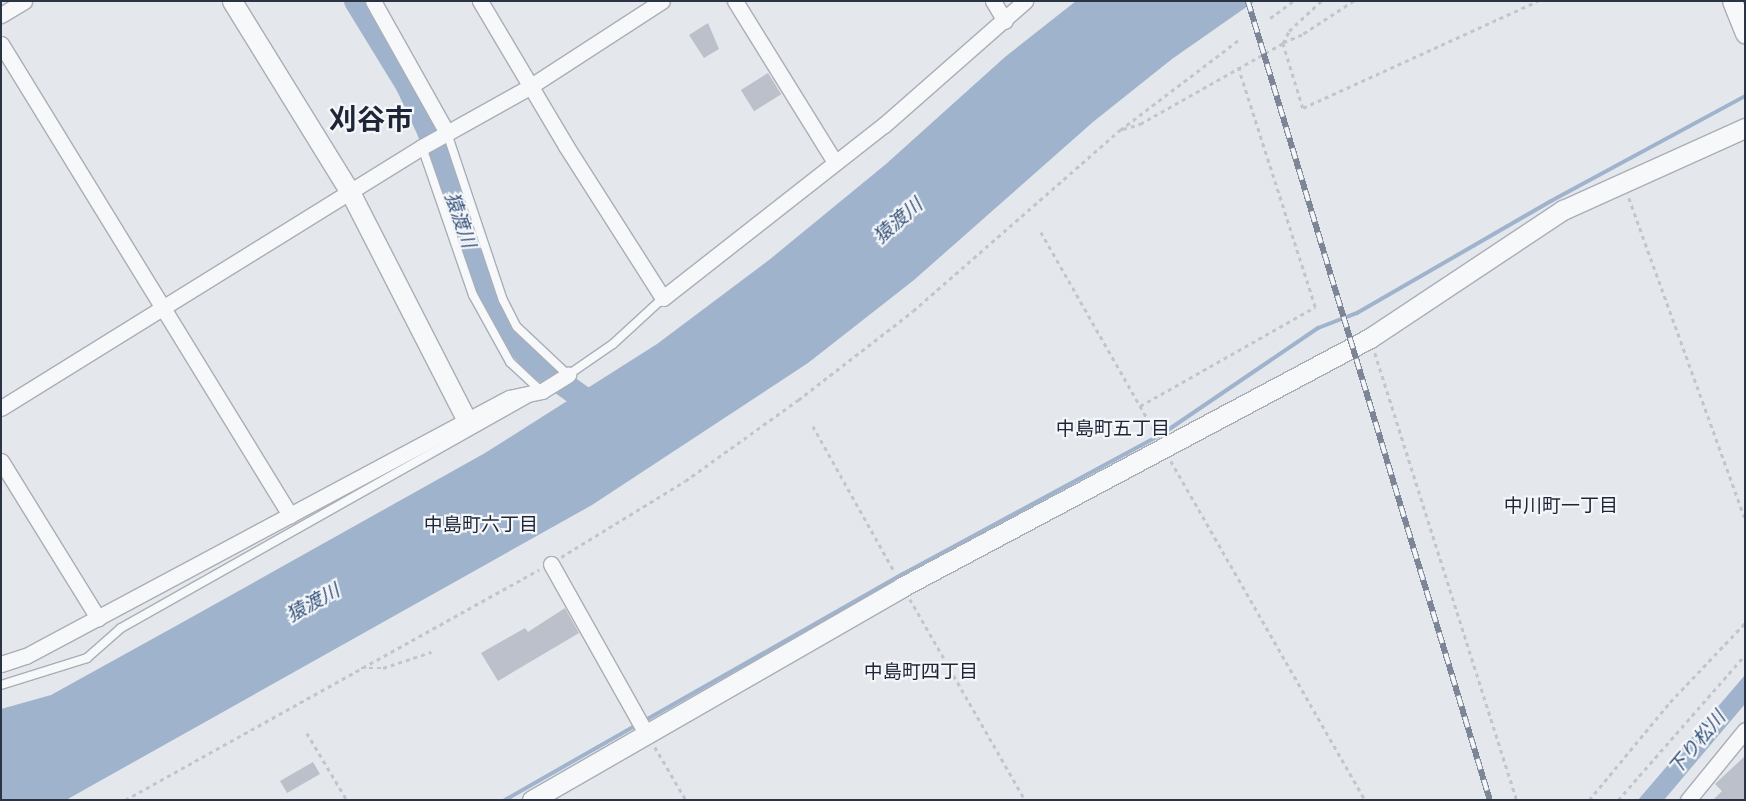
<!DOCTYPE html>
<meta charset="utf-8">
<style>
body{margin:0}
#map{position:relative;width:1746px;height:801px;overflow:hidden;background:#e4e7ec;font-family:Jost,"Noto Sans JP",sans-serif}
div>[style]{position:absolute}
.water>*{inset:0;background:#9fb4cc}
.stream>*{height:4px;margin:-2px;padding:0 2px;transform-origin:2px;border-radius:2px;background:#9fb4cc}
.river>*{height:24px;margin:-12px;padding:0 12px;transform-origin:12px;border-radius:12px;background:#9fb4cc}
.building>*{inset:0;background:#bbc0ca;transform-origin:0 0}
.path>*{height:2.5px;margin-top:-1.25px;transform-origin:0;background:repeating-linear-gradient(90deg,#c2c5cb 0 4px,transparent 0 8px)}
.roads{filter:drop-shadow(1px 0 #a9aeb7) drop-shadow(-1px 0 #a9aeb7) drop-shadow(0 1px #a9aeb7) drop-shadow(0 -1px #a9aeb7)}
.service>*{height:8px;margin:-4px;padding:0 4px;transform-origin:4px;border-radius:4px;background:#f7f8fa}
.minor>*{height:15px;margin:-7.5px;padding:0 7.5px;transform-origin:7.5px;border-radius:7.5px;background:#f7f8fa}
.tertiary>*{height:19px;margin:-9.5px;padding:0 9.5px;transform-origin:9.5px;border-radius:9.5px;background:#f7f8fa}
.rail>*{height:5.5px;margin-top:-2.75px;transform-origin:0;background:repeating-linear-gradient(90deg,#f4f6f9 0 11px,#7d8696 0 22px);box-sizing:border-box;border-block:1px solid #7d8696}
span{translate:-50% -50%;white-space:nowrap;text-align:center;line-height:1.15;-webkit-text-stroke:4.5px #f4f6f9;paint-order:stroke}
.water-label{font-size:19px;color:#34527a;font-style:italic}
.neighbourhood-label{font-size:19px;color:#1d2536}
.town-label{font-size:28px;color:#1d2536;font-weight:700}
.frame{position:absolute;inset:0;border:2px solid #2b3445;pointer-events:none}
</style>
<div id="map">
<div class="water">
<div style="clip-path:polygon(1076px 1px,1255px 1px,1172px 59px,1093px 122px,914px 280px,808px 363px,592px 505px,66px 800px,1px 800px,1px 709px,51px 695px,183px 622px,485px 453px,657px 344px,769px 260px,886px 164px,1005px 57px)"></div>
<div style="clip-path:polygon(1745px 675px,1745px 704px,1664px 800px,1638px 800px)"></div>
</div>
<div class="stream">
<div style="left:644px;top:721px;width:298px;rotate:-29.6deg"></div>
<div style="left:903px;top:574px;width:294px;rotate:-28.4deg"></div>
<div style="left:1162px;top:434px;width:189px;rotate:-34.2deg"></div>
<div style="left:1318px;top:328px;width:42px;rotate:-21deg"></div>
<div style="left:1357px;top:313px;width:224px;rotate:-30deg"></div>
<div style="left:1551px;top:201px;width:221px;rotate:-28.4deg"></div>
<div style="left:505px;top:800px;width:153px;rotate:-29.7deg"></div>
</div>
<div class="river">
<div style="left:356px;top:1px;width:100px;rotate:58.5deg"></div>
<div style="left:408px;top:86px;width:50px;rotate:65deg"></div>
<div style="left:429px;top:131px;width:172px;rotate:71deg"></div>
<div style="left:485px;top:294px;width:46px;rotate:58.4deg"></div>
<div style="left:509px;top:333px;width:40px;rotate:50deg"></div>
<div style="left:535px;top:364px;width:85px;rotate:35.4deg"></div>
</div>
<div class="building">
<div style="clip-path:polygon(708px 23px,719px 49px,704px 58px,689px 35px)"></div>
<div style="left:768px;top:73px;width:25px;height:32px;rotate:58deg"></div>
<div style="clip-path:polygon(565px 608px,579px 633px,498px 681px,481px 653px,525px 628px,528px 632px)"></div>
<div style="clip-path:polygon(1745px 756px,1745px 800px,1713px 800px,1722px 791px,1715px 784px)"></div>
<div style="left:313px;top:762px;width:14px;height:38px;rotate:60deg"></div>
</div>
<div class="path">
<div style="left:1354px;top:1px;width:62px;rotate:146.8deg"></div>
<div style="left:1302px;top:35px;width:21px;rotate:157deg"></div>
<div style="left:1283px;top:43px;width:68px;rotate:72.9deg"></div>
<div style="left:1303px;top:108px;width:258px;rotate:-24.5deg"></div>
<div style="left:1270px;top:18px;width:29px;rotate:-36deg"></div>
<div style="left:1123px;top:129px;width:18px;rotate:-16deg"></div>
<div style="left:1140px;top:124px;width:164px;rotate:-29.5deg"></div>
<div style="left:1283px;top:43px;width:13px;rotate:-63deg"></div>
<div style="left:1289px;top:31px;width:44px;rotate:-43.2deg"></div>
<div style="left:1629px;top:198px;width:340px;rotate:70.1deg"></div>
<div style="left:1041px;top:232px;width:232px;rotate:60.3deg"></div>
<div style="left:1375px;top:353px;width:469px;rotate:72.4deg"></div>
<div style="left:1140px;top:406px;width:201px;rotate:-29.5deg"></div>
<div style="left:1315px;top:307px;width:252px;rotate:-107.8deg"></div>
<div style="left:813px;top:426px;width:168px;rotate:60.8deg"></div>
<div style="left:1171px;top:461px;width:391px;rotate:60.2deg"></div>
<div style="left:561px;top:557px;width:145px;rotate:-31.5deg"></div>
<div style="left:685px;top:481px;width:139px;rotate:-35.6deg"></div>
<div style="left:798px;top:400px;width:145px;rotate:-37.7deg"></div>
<div style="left:913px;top:311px;width:275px;rotate:-41.2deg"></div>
<div style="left:1120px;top:130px;width:151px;rotate:-37.2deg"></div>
<div style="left:910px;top:599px;width:232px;rotate:60.2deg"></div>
<div style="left:361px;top:668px;width:22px"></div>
<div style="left:383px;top:668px;width:51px;rotate:-18.4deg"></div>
<div style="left:307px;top:733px;width:78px;rotate:59.2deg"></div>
<div style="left:655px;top:747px;width:61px;rotate:59.7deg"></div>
<div style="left:125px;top:800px;width:474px;rotate:-29.1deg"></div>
<div style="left:1589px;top:800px;width:127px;rotate:-50.4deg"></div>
<div style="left:1670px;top:702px;width:109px;rotate:-46.5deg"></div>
<div style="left:1618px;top:800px;width:193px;rotate:-48.8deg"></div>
</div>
<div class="roads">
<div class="service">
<div style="left:447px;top:133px;width:176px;rotate:71.5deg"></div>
<div style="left:503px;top:300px;width:30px;rotate:63deg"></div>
<div style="left:517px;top:327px;width:70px;rotate:43.3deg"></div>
<div style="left:568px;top:375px;width:55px;rotate:-34.6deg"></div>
<div style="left:613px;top:344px;width:68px;rotate:-42.6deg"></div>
<div style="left:422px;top:147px;width:157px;rotate:71deg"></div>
<div style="left:473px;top:295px;width:77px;rotate:61.1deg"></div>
<div style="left:510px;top:362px;width:42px;rotate:43.1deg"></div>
<div style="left:1px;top:685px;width:90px;rotate:-17.4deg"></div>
<div style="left:87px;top:658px;width:45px;rotate:-41.4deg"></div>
<div style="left:121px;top:628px;width:469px;rotate:-29.4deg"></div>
</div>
<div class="minor">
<div style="left:373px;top:1px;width:151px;rotate:60.7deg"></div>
<div style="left:480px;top:1px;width:169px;rotate:59.3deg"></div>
<div style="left:566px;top:146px;width:180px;rotate:57.5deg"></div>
<div style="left:663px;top:298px;width:281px;rotate:-38.1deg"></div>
<div style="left:884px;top:125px;width:188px;rotate:-41.3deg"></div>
<div style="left:735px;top:1px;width:190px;rotate:58.2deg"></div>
<div style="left:993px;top:1px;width:23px;rotate:59deg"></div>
<div style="left:1px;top:15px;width:27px;rotate:-31deg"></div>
<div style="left:1px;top:44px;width:553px;rotate:58.47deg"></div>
<div style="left:1px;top:408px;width:495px;rotate:-31.8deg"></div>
<div style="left:422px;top:147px;width:125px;rotate:-29.2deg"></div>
<div style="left:531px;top:86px;width:156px;rotate:-33deg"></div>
<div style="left:1px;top:461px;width:185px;rotate:58.3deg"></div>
<div style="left:551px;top:564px;width:196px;rotate:60.7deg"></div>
<div style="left:1px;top:664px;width:26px;rotate:-18deg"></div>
<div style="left:26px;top:656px;width:548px;rotate:-28.11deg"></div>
<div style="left:509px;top:398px;width:34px;rotate:-12deg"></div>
<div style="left:542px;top:391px;width:31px;rotate:-32deg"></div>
<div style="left:1688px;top:800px;width:90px;rotate:-50.8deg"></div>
</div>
<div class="tertiary">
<div style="left:232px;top:1px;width:227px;rotate:58.3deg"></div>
<div style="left:351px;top:194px;width:255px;rotate:62.9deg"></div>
<div style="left:1732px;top:1px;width:35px;rotate:68deg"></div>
<div style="left:532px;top:800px;width:427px;rotate:-29.9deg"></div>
<div style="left:902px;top:587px;width:530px;rotate:-28.02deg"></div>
<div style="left:1370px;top:338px;width:232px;rotate:-33.6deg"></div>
<div style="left:1563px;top:210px;width:200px;rotate:-24.3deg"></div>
</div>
</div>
<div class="rail">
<div style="left:1248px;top:1px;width:835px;rotate:73.15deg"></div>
</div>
<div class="water-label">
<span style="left:460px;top:220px;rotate:71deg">猿渡川</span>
<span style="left:898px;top:221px;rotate:-41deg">猿渡川</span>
<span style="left:313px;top:603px;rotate:-29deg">猿渡川</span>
<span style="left:1697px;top:743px;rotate:-50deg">下り松川</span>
</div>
<div class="neighbourhood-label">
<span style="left:1113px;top:429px">中島町五丁目</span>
<span style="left:1561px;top:506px">中川町一丁目</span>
<span style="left:481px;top:525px">中島町六丁目</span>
<span style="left:921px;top:672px">中島町四丁目</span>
</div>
<div class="town-label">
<span style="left:371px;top:120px">刈谷市</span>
</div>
<div class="frame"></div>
</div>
